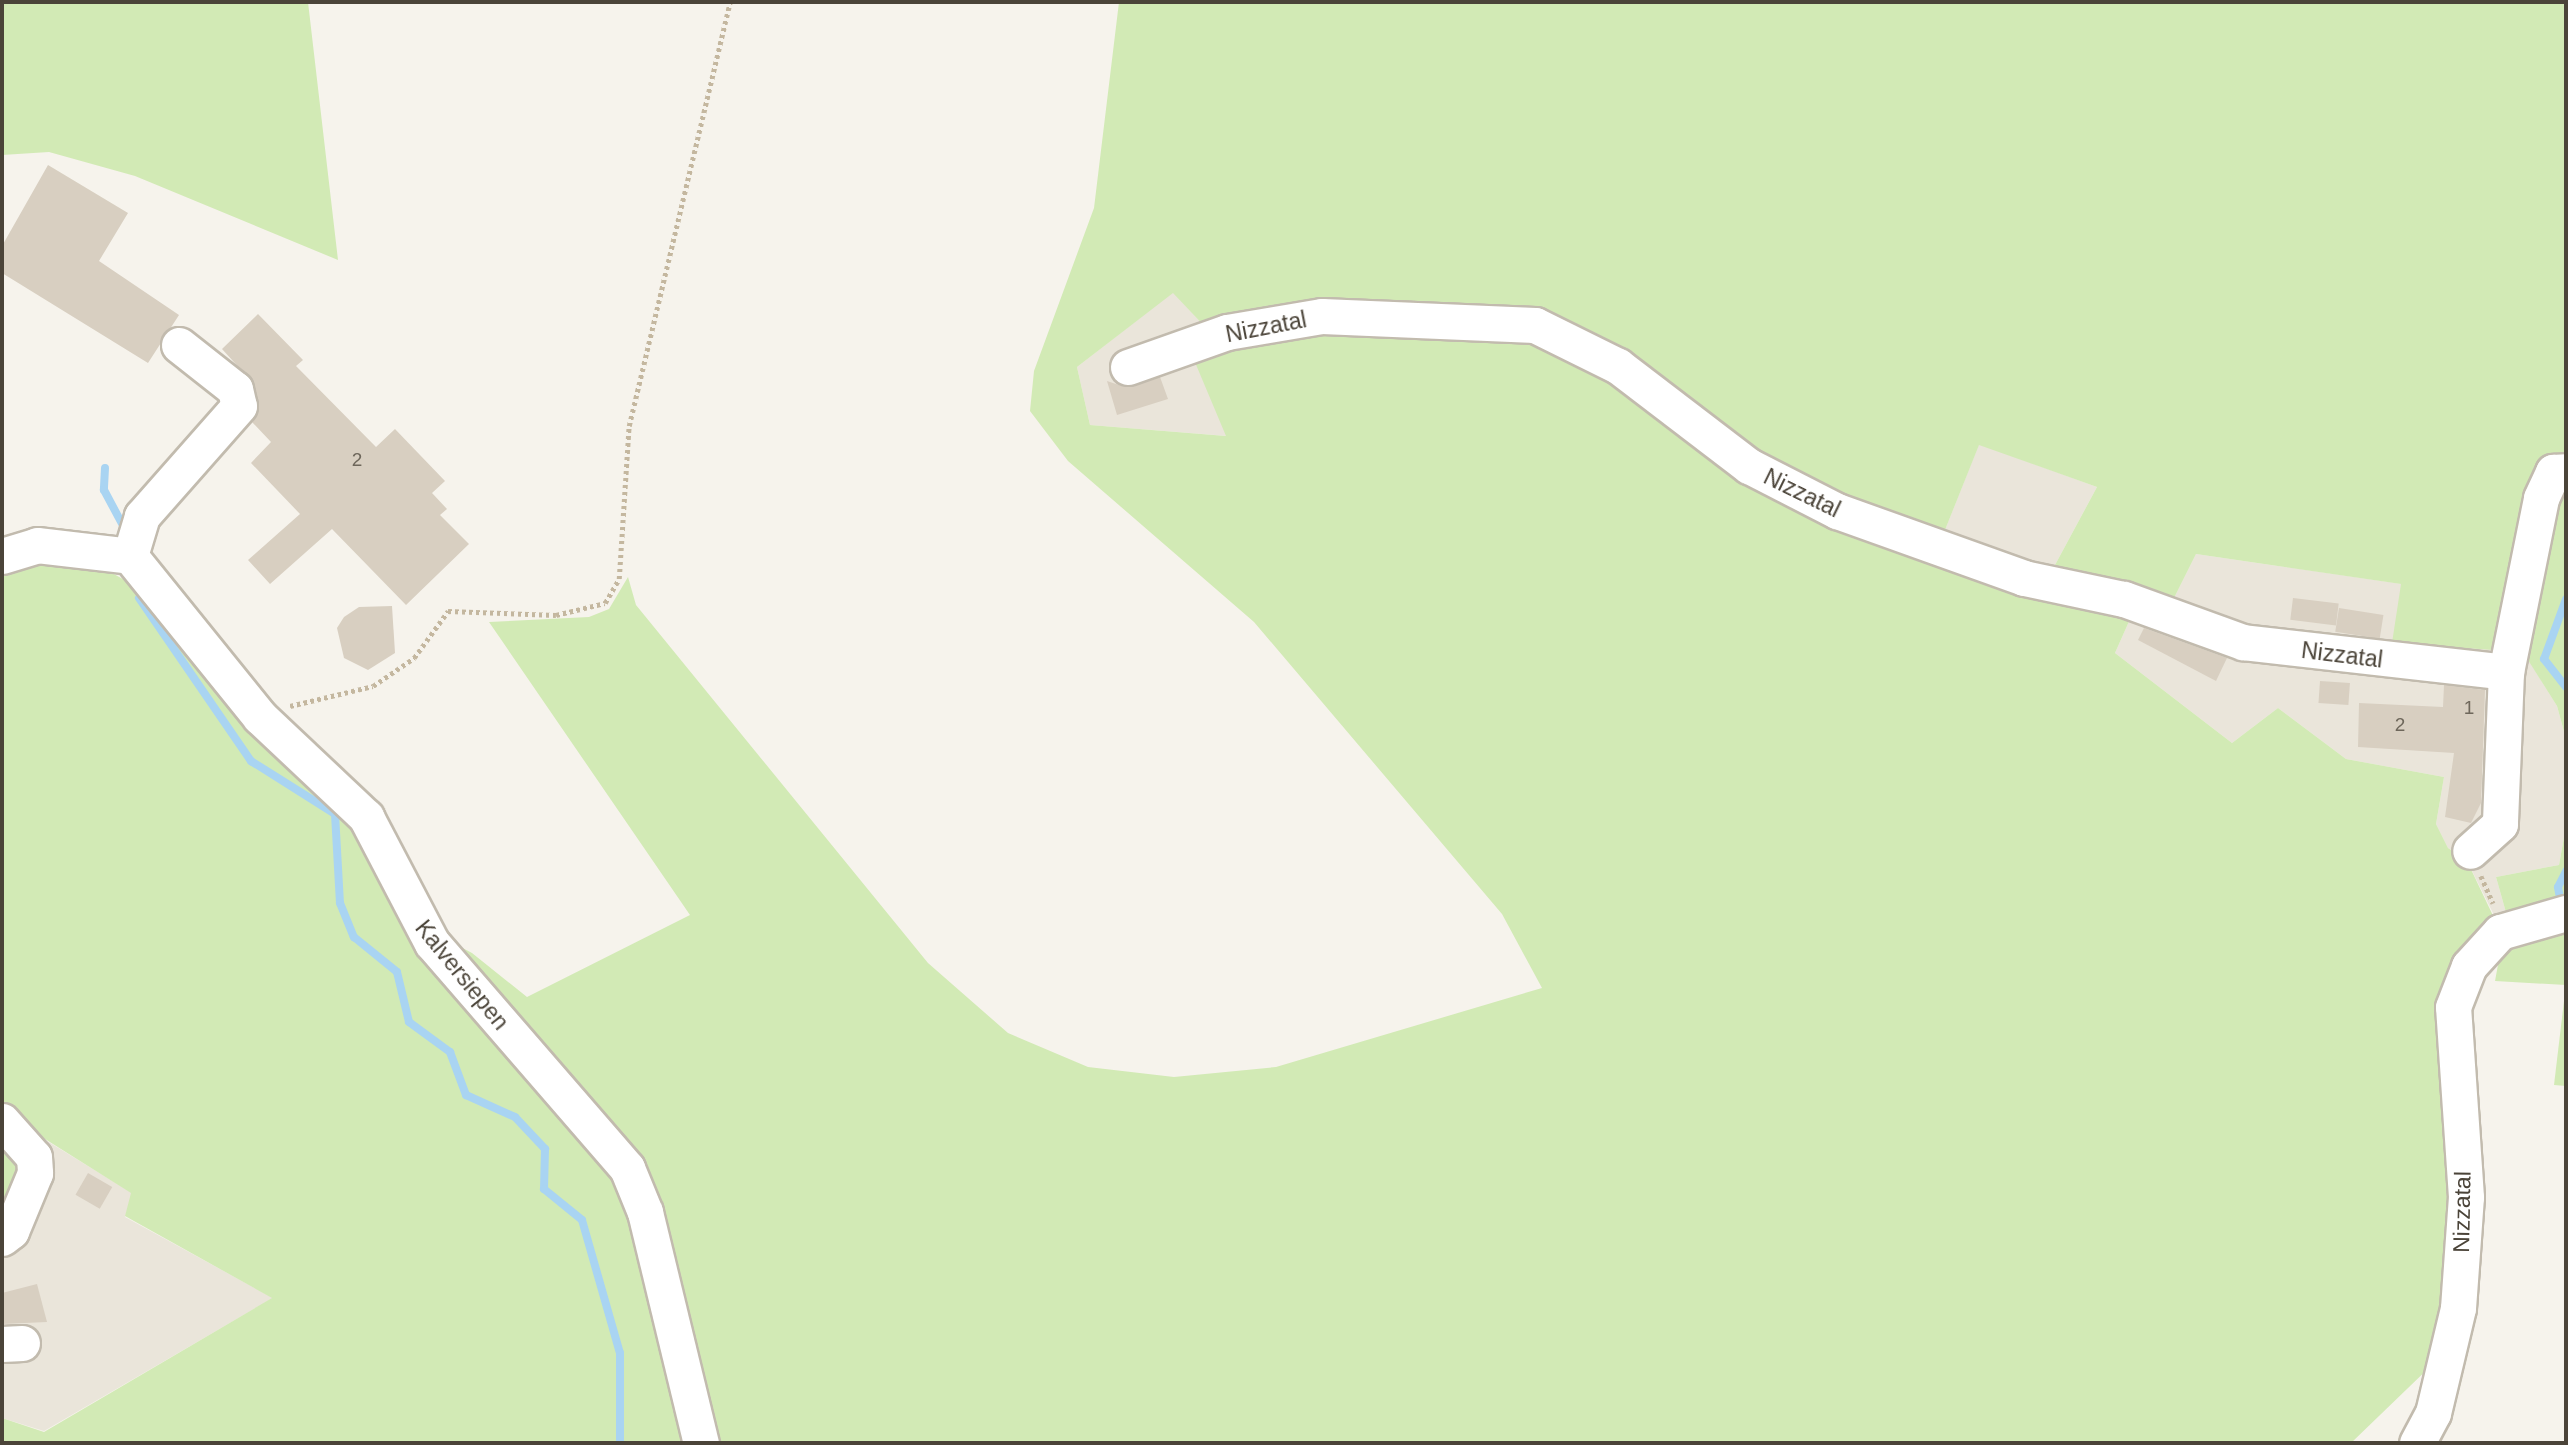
<!DOCTYPE html>
<style>
body{margin:0}
#map{position:relative;width:2568px;height:1445px;overflow:hidden;background:#f6f3ec;font-family:Helvetica,sans-serif}
div>[style]{position:absolute}
.residential>*{inset:0;background:#eae5da}
.green>*{inset:0;background:#d2eab5}
.stream>*{height:8px;margin:-4px;padding:0 4px;transform-origin:4px;border-radius:4px;background:#a9d4f2}
.building>*{inset:0;background:#d8cfc1;transform-origin:0 0}
.path>*{height:4.5px;margin-top:-2.25px;transform-origin:0;background:repeating-linear-gradient(90deg,#c4b79f 0 3.5px,transparent 0 7px)}
.roads{filter:drop-shadow(2px 0 #c2bbae) drop-shadow(-2px 0 #c2bbae) drop-shadow(0 2px #c2bbae) drop-shadow(0 -2px #c2bbae)}
.minor>*{height:35px;margin:-17.5px;padding:0 17.5px;transform-origin:17.5px;border-radius:17.5px;background:#fff}
span{translate:-50% -50%;white-space:nowrap;text-align:center;line-height:1.15;-webkit-text-stroke:5px #fff;paint-order:stroke}
.number-label{font-size:19px;color:#6e675b}
.number-label span{-webkit-text-stroke-width:0}
.street-label{font-size:23px;color:#4b4439}
.frame{position:absolute;inset:0;border:4px solid #4b4439;pointer-events:none}
</style>
<div id="map">
<div class="residential">
<div style="clip-path:polygon(1173px 292px,1209px 331px,1227px 436px,1090px 425px,1077px 367px)"></div>
<div style="clip-path:polygon(1979px 444px,2097px 487px,2048px 578px,1939px 545px)"></div>
<div style="clip-path:polygon(2196px 554px,2402px 584px,2523px 651px,2557px 706px,2566px 739px,2566px 826px,2559px 865px,2496px 877px,2507px 916px,2498px 923px,2467px 861px,2448px 848px,2436px 824px,2444px 777px,2346px 759px,2278px 708px,2232px 743px,2115px 653px,2135px 608px,2168px 610px)"></div>
<div style="clip-path:polygon(34px 1133px,132px 1193px,125px 1217px,273px 1298px,44px 1431px,2px 1418px,2px 1248px)"></div>
</div>
<div class="green">
<div style="clip-path:polygon(2px 2px,308px 2px,338px 260px,135px 176px,49px 152px,2px 155px)"></div>
<div style="clip-path:polygon(1119px 2px,2566px 2px,2566px 739px,2557px 706px,2523px 652px,2392px 643px,2401px 584px,2196px 554px,2168px 610px,2048px 578px,2097px 487px,1979px 445px,1939px 545px,1838px 508px,1751px 464px,1621px 363px,1575px 336px,1507px 313px,1341px 312px,1209px 331px,1173px 293px,1077px 367px,1090px 425px,1226px 436px,1189px 348px,1326px 319px,1528px 328px,1617px 367px,1749px 470px,1837px 514px,2026px 583px,2135px 608px,2115px 653px,2232px 743px,2278px 708px,2346px 759px,2444px 777px,2436px 824px,2448px 848px,2467px 861px,2497px 924px,2464px 963px,2449px 1004px,2458px 1207px,2447px 1312px,2436px 1361px,2351px 1443px,2px 1443px,2px 1418px,44px 1432px,272px 1298px,125px 1216px,131px 1193px,2px 1112px,2px 567px,42px 556px,94px 563px,157px 598px,258px 721px,362px 819px,427px 946px,585px 1122px,623px 1174px,636px 1166px,436px 934px,472px 953px,527px 997px,690px 915px,489px 622px,589px 617px,609px 609px,628px 577px,636px 605px,928px 963px,1008px 1033px,1088px 1067px,1174px 1077px,1276px 1067px,1542px 988px,1502px 914px,1254px 622px,1068px 461px,1030px 411px,1034px 371px,1094px 208px)"></div>
<div style="clip-path:polygon(2566px 826px,2566px 985px,2495px 981px,2507px 916px,2496px 877px,2559px 865px)"></div>
<div style="clip-path:polygon(2564px 1001px,2566px 1001px,2566px 1086px,2554px 1085px)"></div>
<div style="clip-path:polygon(2px 1130px,26px 1160px,2px 1231px)"></div>
</div>
<div class="stream">
<div style="left:105px;top:468px;width:22px;rotate:93deg"></div>
<div style="left:104px;top:490px;width:49px;rotate:61.9deg"></div>
<div style="left:139px;top:598px;width:198px;rotate:55.5deg"></div>
<div style="left:251px;top:761px;width:99px;rotate:32.2deg"></div>
<div style="left:335px;top:814px;width:89px;rotate:86.8deg"></div>
<div style="left:340px;top:903px;width:37px;rotate:68deg"></div>
<div style="left:354px;top:937px;width:55px;rotate:39.1deg"></div>
<div style="left:397px;top:972px;width:51px;rotate:76.5deg"></div>
<div style="left:409px;top:1022px;width:51px;rotate:36.2deg"></div>
<div style="left:450px;top:1052px;width:46px;rotate:69.6deg"></div>
<div style="left:466px;top:1095px;width:54px;rotate:24.2deg"></div>
<div style="left:515px;top:1117px;width:44px;rotate:46.8deg"></div>
<div style="left:545px;top:1149px;width:40px;rotate:91.4deg"></div>
<div style="left:544px;top:1189px;width:49px;rotate:39.2deg"></div>
<div style="left:582px;top:1220px;width:138px;rotate:74.1deg"></div>
<div style="left:620px;top:1353px;width:90px;rotate:90deg"></div>
<div style="left:2566px;top:599px;width:64px;rotate:110.1deg"></div>
<div style="left:2544px;top:659px;width:36px;rotate:52deg"></div>
<div style="left:2561px;top:904px;width:17px;rotate:-100deg"></div>
<div style="left:2558px;top:887px;width:18px;rotate:-63deg"></div>
</div>
<div class="building">
<div style="clip-path:polygon(48px 165px,128px 213px,99px 261px,179px 315px,148px 363px,2px 273px,2px 246px)"></div>
<div style="clip-path:polygon(258px 314px,303px 360px,296px 366px,376px 447px,395px 429px,445px 481px,432px 493px,447px 509px,440px 515px,469px 544px,406px 605px,332px 529px,270px 584px,248px 560px,300px 514px,251px 463px,271px 442px,252px 422px,259px 410px,254px 384px,222px 349px)"></div>
<div style="clip-path:polygon(1160px 377px,1168px 399px,1117px 415px,1107px 381px,1125px 387px)"></div>
<div style="left:2293px;top:598px;width:46px;height:22px;rotate:7deg"></div>
<div style="clip-path:polygon(392px 606px,395px 653px,368px 670px,344px 658px,337px 628px,344px 617px,359px 607px)"></div>
<div style="left:2339px;top:608px;width:45px;height:24px;rotate:9deg"></div>
<div style="clip-path:polygon(2144px 628px,2227px 658px,2216px 681px,2138px 640px)"></div>
<div style="left:2320px;top:681px;width:30px;height:22px;rotate:4deg"></div>
<div style="clip-path:polygon(2444px 685px,2485px 690px,2481px 803px,2471px 823px,2445px 817px,2454px 753px,2358px 747px,2359px 703px,2443px 707px)"></div>
<div style="left:88px;top:1173px;width:28px;height:25px;rotate:30deg"></div>
<div style="clip-path:polygon(37px 1284px,47px 1322px,2px 1324px,2px 1293px)"></div>
</div>
<div class="path">
<div style="left:290px;top:706px;width:85px;rotate:-13.5deg"></div>
<div style="left:373px;top:686px;width:50px;rotate:-34.3deg"></div>
<div style="left:414px;top:658px;width:58px;rotate:-54.1deg"></div>
<div style="left:448px;top:611px;width:108px;rotate:2.1deg"></div>
<div style="left:556px;top:615px;width:50px;rotate:-13.8deg"></div>
<div style="left:605px;top:603px;width:28px;rotate:-60deg"></div>
<div style="left:619px;top:579px;width:153px;rotate:-86.3deg"></div>
<div style="left:629px;top:426px;width:436px;rotate:-76.6deg"></div>
<div style="left:2481px;top:876px;width:30px;rotate:66deg"></div>
</div>
<div class="roads">
<div class="minor">
<div style="left:179px;top:345px;width:71px;rotate:38.2deg"></div>
<div style="left:235px;top:389px;width:17px;rotate:77deg"></div>
<div style="left:239px;top:406px;width:147px;rotate:131.4deg"></div>
<div style="left:142px;top:516px;width:42px;rotate:106.7deg"></div>
<div style="left:130px;top:556px;width:207px;rotate:51.1deg"></div>
<div style="left:260px;top:717px;width:146px;rotate:43.3deg"></div>
<div style="left:366px;top:817px;width:142px;rotate:62.4deg"></div>
<div style="left:432px;top:943px;width:298px;rotate:49.1deg"></div>
<div style="left:627px;top:1168px;width:48px;rotate:67.8deg"></div>
<div style="left:645px;top:1212px;width:238px;rotate:76.4deg"></div>
<div style="left:1128px;top:367px;width:105px;rotate:-19.5deg"></div>
<div style="left:1227px;top:332px;width:96px;rotate:-9.6deg"></div>
<div style="left:1322px;top:316px;width:213px;rotate:2.4deg"></div>
<div style="left:1535px;top:325px;width:93px;rotate:26.3deg"></div>
<div style="left:1618px;top:366px;width:165px;rotate:37.4deg"></div>
<div style="left:1749px;top:466px;width:99px;rotate:27.1deg"></div>
<div style="left:1837px;top:511px;width:199px;rotate:19.7deg"></div>
<div style="left:2024px;top:578px;width:102px;rotate:11.9deg"></div>
<div style="left:2124px;top:599px;width:127px;rotate:19.9deg"></div>
<div style="left:2243px;top:642px;width:265px;rotate:6.5deg"></div>
<div style="left:2506px;top:672px;width:152px;rotate:92.3deg"></div>
<div style="left:2500px;top:824px;width:40px;rotate:138deg"></div>
<div style="left:2px;top:556px;width:37px;rotate:-17deg"></div>
<div style="left:37px;top:545px;width:94px;rotate:6.7deg"></div>
<div style="left:2506px;top:672px;width:177px;rotate:-78.6deg"></div>
<div style="left:2541px;top:498px;width:29px;rotate:-65deg"></div>
<div style="left:2553px;top:472px;width:13px;rotate:-4deg"></div>
<div style="left:2px;top:1121px;width:48px;rotate:48.4deg"></div>
<div style="left:34px;top:1157px;width:16px;rotate:86deg"></div>
<div style="left:35px;top:1173px;width:63px;rotate:112.5deg"></div>
<div style="left:11px;top:1231px;width:11px;rotate:142deg"></div>
<div style="left:2px;top:1344px;width:20px;rotate:-3deg"></div>
<div style="left:2417px;top:1443px;width:34px;rotate:-62deg"></div>
<div style="left:2433px;top:1413px;width:108px;rotate:-76.6deg"></div>
<div style="left:2458px;top:1308px;width:111px;rotate:-85.9deg"></div>
<div style="left:2466px;top:1197px;width:190px;rotate:-93.9deg"></div>
<div style="left:2453px;top:1007px;width:44px;rotate:-68.7deg"></div>
<div style="left:2469px;top:966px;width:46px;rotate:-47.6deg"></div>
<div style="left:2500px;top:932px;width:69px;rotate:-16.1deg"></div>
</div>
</div>
<div class="number-label">
<span style="left:357px;top:460px">2</span>
<span style="left:2469px;top:708px">1</span>
<span style="left:2400px;top:725px">2</span>
</div>
<div class="street-label">
<span style="left:1266px;top:327px;rotate:-11deg">Nizzatal</span>
<span style="left:1802px;top:493px;rotate:26deg">Nizzatal</span>
<span style="left:2342px;top:655px;rotate:7deg">Nizzatal</span>
<span style="left:462px;top:975px;rotate:51deg">Kalversiepen</span>
<span style="left:2462px;top:1212px;rotate:-89deg">Nizzatal</span>
</div>
<div class="frame"></div>
</div>
